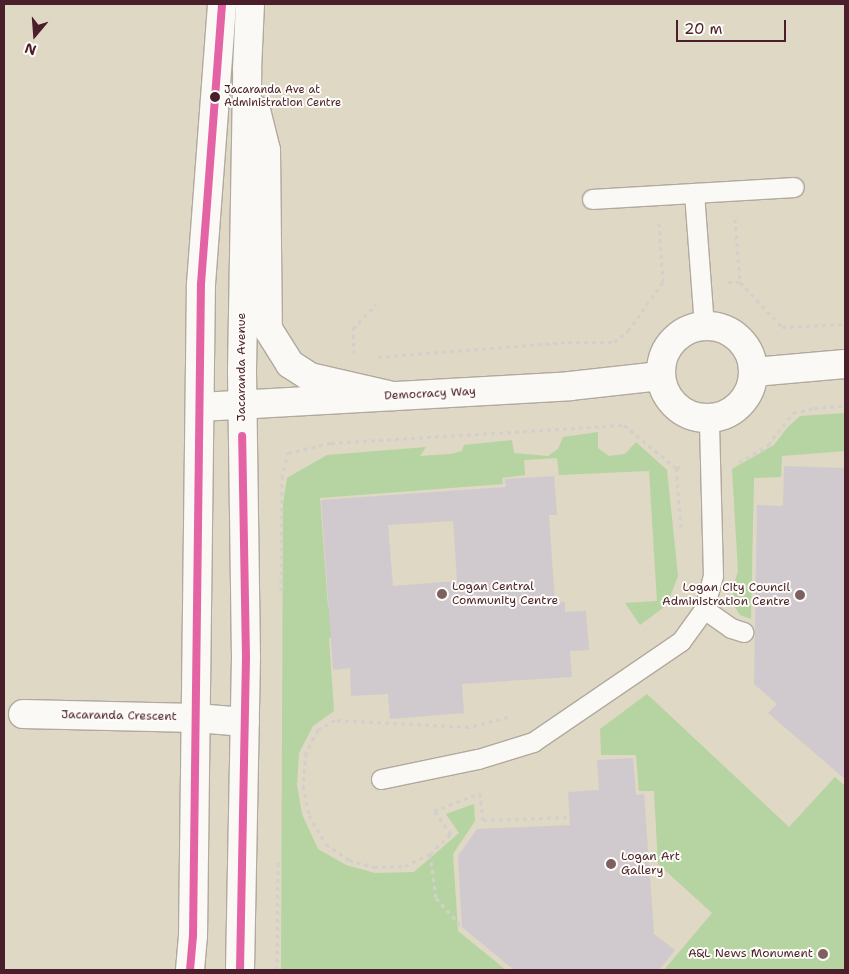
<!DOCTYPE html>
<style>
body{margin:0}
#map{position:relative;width:849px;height:974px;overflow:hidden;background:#ded8c4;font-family:"Shantell Sans",sans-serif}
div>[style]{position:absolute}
.green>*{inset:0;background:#b5d4a1}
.building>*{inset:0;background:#d0cace}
.path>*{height:3px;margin-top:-1.5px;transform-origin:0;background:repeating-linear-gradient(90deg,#d3cfcb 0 4px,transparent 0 8px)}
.roads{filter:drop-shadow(1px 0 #b1a99e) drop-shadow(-1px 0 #b1a99e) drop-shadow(0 1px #b1a99e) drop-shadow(0 -1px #b1a99e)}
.service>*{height:19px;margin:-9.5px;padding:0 9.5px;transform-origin:9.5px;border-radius:9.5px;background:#faf9f6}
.minor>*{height:28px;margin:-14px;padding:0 14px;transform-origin:14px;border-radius:14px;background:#faf9f6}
.minor>.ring{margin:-14px;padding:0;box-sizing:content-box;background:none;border:28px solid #faf9f6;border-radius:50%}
.tertiary>*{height:28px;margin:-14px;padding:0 14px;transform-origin:14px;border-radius:14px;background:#faf9f6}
.bus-1>*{height:8px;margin:-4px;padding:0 4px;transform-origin:4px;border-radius:4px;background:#e463a4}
.dots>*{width:14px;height:14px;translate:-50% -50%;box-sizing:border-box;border:2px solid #fdfcf7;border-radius:50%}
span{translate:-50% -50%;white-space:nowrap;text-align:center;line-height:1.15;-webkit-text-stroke:4px #fdfcf7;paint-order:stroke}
.bus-label{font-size:11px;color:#4a1f2b}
.left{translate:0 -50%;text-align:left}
.street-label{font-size:12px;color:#4a1f2b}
.poi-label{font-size:12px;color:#4a1f2b}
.right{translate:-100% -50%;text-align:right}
.frame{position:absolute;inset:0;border:5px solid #4a1f2b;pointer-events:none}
.north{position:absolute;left:10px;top:10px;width:50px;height:50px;-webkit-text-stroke:4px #fdfcf7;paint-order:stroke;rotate:198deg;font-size:14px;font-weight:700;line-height:20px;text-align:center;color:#4a1f2b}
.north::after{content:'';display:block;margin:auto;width:18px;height:22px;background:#4a1f2b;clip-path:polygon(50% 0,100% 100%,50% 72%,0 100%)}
.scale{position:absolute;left:676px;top:20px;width:110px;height:22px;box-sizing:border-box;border:2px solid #4a1f2b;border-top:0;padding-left:6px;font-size:15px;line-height:18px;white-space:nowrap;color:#4a1f2b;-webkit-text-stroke:4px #fdfcf7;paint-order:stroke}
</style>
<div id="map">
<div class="green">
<div style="clip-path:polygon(845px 413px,845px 451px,782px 456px,781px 477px,754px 478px,751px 619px,740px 615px,733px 604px,733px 587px,738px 571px,732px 469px,774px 445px,787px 428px,800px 416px)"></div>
<div style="clip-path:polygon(598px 432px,598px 448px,609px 456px,625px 454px,636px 442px,667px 470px,678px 576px,667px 605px,640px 625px,625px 603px,657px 601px,649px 471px,559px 475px,557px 458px,524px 460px,525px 475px,502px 478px,503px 484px,320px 498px,328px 607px,347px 637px,329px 638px,334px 711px,313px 726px,299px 753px,297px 785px,302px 814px,318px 849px,346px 865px,375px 873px,414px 872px,459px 833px,446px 814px,474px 804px,475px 821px,453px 854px,458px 931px,506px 970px,281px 970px,283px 504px,287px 478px,327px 455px,426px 447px,420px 456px,451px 454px,462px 451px,464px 445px,512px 440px,514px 453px,548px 456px,558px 449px,563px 437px)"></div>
<div style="clip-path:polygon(647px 694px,789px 827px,835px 777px,845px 786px,845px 970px,664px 970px,712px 913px,658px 864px,654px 791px,639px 791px,636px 755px,601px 755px,600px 729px)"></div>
</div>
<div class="building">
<div style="clip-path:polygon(784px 466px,845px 468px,845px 779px,768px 713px,777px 704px,754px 684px,757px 505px,783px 506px)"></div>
<div style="clip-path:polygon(evenodd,554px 476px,557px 515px,549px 515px,555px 603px,565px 602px,565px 612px,586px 611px,589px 650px,570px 651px,572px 677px,462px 684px,464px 713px,390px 719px,388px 694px,351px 696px,350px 668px,333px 670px,321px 500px,506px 487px,505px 479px,554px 476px,453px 521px,457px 581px,393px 586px,388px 525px,453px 521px)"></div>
<div style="clip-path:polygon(633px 758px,636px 795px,644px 794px,654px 934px,675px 950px,659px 970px,514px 970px,462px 927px,458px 856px,477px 829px,570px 825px,568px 792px,599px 790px,597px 760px)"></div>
</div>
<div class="path">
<div style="left:735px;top:219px;width:63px;rotate:85.5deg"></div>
<div style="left:740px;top:282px;width:62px;rotate:47deg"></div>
<div style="left:782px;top:327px;width:63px;rotate:-2.7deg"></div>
<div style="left:728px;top:282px;width:12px"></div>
<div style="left:354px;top:354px;width:25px;rotate:-92deg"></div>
<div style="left:353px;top:329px;width:34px;rotate:-47deg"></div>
<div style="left:378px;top:357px;width:191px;rotate:-4.5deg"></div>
<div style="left:568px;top:342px;width:46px"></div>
<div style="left:614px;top:342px;width:18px;rotate:-38deg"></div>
<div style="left:628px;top:331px;width:60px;rotate:-54.5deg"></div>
<div style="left:663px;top:282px;width:59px;rotate:-93.9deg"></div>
<div style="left:739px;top:462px;width:34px;rotate:-30deg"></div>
<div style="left:768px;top:445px;width:41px;rotate:-52deg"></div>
<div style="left:793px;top:413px;width:22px;rotate:-13deg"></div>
<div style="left:814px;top:408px;width:31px;rotate:-4deg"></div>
<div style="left:676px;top:468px;width:59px;rotate:85.2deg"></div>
<div style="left:281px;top:591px;width:113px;rotate:-89.5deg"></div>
<div style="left:282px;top:478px;width:26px;rotate:-77deg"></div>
<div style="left:288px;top:453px;width:44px;rotate:-13.1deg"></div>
<div style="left:331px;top:443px;width:294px;rotate:-3.5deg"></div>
<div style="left:624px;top:425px;width:67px;rotate:39.6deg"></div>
<div style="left:676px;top:468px;width:5px;rotate:-11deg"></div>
<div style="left:508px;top:717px;width:40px;rotate:165.6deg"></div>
<div style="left:469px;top:727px;width:134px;rotate:-177deg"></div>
<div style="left:335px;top:720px;width:20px;rotate:150deg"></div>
<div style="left:318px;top:730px;width:26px;rotate:118deg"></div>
<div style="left:306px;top:753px;width:33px;rotate:95deg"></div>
<div style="left:303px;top:786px;width:30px;rotate:78deg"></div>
<div style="left:309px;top:815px;width:34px;rotate:60deg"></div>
<div style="left:326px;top:844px;width:28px;rotate:35deg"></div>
<div style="left:349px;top:860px;width:26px;rotate:16deg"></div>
<div style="left:374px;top:867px;width:31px;rotate:-2deg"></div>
<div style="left:405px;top:866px;width:28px;rotate:-26deg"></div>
<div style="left:430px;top:854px;width:29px;rotate:-44deg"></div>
<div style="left:451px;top:834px;width:29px;rotate:-126deg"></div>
<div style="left:434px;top:811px;width:49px;rotate:-21.4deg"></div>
<div style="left:480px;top:793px;width:27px;rotate:84deg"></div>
<div style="left:483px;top:820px;width:86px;rotate:-2deg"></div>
<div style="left:430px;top:854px;width:44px;rotate:82.2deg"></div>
<div style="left:436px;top:898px;width:39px;rotate:48deg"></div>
<div style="left:277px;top:970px;width:108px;rotate:-89.5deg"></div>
</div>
<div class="roads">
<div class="service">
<div style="left:694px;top:193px;width:132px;rotate:85.7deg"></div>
<div style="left:592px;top:199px;width:202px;rotate:-3.4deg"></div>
<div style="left:704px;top:609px;width:33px;rotate:35deg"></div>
<div style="left:731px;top:628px;width:13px;rotate:18deg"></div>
<div style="left:381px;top:779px;width:99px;rotate:-11.7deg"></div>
<div style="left:478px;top:759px;width:58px;rotate:-17.2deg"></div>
<div style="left:533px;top:742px;width:179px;rotate:-34.3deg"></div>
<div style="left:681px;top:641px;width:39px;rotate:-54deg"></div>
<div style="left:704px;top:609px;width:34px;rotate:-75deg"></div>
<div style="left:713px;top:576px;width:158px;rotate:-91.5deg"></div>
</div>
<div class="minor">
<div class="ring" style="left:661px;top:326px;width:64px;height:64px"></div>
<div style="left:754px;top:372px;width:91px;rotate:-5deg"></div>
<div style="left:200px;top:407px;width:371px;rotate:-3.2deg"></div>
<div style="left:570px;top:386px;width:91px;rotate:-6.3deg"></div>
<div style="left:23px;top:714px;width:173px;rotate:1.3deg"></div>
<div style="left:196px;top:718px;width:49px;rotate:4.7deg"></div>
</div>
<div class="tertiary">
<div style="left:256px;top:110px;width:41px;rotate:76deg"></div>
<div style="left:266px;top:150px;width:179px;rotate:89.4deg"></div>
<div style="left:268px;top:329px;width:41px;rotate:57.8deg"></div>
<div style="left:290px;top:364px;width:24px;rotate:33deg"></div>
<div style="left:310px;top:377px;width:85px;rotate:12.9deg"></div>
<div style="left:190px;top:970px;width:34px;rotate:-85deg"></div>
<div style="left:193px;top:936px;width:652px;rotate:-89.3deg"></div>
<div style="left:201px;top:284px;width:281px;rotate:-85.7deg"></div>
<div style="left:240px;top:970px;width:312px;rotate:-88.9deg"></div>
<div style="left:246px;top:658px;width:287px;rotate:-90.8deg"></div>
<div style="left:242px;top:371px;width:301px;rotate:-89deg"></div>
<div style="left:247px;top:70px;width:66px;rotate:-87.4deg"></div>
</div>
</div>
<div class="bus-1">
<div style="left:190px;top:970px;width:34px;rotate:-85deg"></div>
<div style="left:193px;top:936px;width:652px;rotate:-89.3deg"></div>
<div style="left:201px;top:284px;width:281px;rotate:-85.7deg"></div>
<div style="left:240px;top:970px;width:312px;rotate:-88.9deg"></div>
<div style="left:246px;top:658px;width:222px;rotate:-91deg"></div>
</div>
<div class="dots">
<div style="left:215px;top:97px;background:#4a1f2b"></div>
<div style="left:442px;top:594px;background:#7e6061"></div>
<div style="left:800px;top:595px;background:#7e6061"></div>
<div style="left:611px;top:864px;background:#7e6061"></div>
<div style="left:823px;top:954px;background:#7e6061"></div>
</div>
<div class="bus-label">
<span class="left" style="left:224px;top:97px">Jacaranda Ave at<br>Administration Centre</span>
</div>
<div class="street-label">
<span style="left:242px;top:367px;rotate:-90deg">Jacaranda Avenue</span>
<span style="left:430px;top:394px;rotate:-3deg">Democracy Way</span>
<span style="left:119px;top:716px;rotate:1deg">Jacaranda Crescent</span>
</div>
<div class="poi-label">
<span class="left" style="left:452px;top:594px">Logan Central<br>Community Centre</span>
<span class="right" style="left:790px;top:595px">Logan City Council<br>Administration Centre</span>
<span class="left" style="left:621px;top:864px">Logan Art<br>Gallery</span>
<span class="right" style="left:813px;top:954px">A&amp;L News Monument</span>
</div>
<div class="frame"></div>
<div class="north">N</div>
<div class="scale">20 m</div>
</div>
